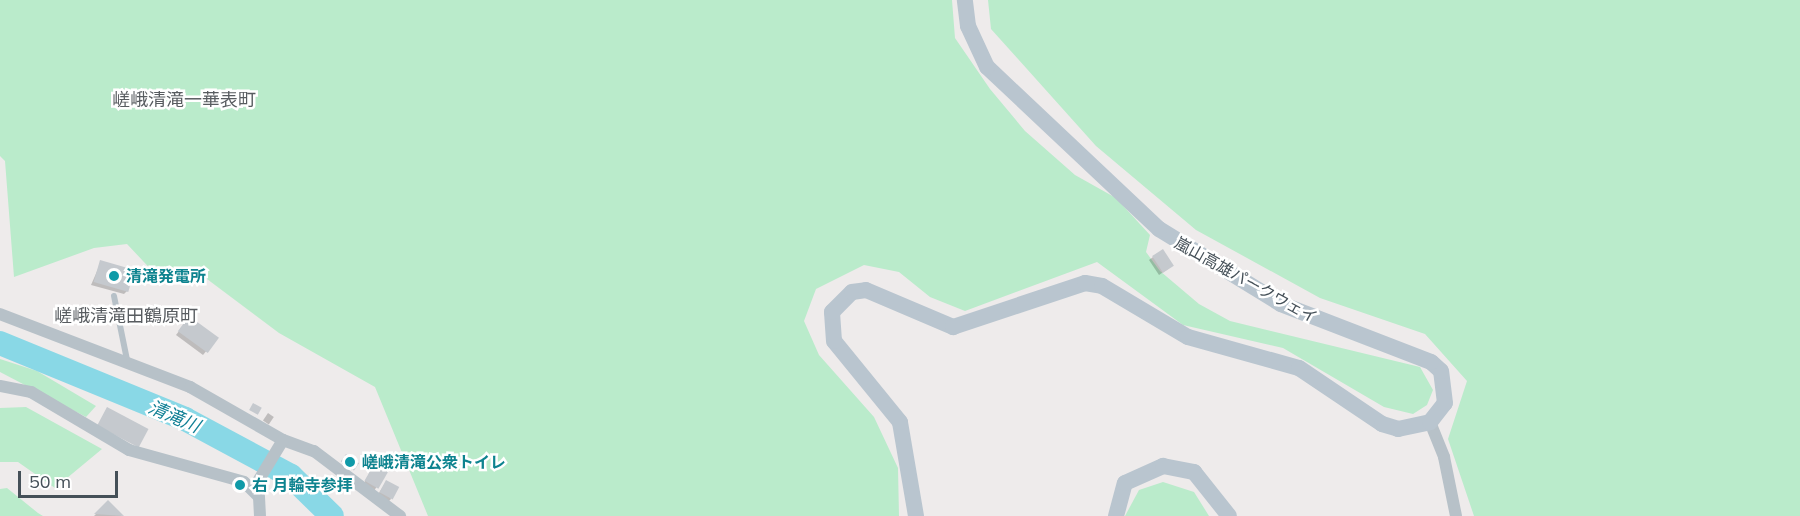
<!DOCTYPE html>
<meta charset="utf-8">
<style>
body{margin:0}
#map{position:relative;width:1800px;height:516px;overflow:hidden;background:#eeebeb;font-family:Mulish,"Noto Sans JP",sans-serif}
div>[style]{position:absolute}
.green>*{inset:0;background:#baebcb}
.shadow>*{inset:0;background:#0003;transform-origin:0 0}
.river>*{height:24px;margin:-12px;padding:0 12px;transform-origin:12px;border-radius:12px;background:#89d8e6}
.building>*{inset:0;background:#c5c9ce;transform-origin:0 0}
.lane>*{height:6px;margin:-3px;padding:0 3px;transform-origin:3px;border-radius:3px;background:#b7c1c8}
.street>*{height:12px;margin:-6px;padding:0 6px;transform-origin:6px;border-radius:6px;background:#b7c1c8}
.secondary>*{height:16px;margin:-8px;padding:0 8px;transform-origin:8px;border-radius:8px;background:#b9c5cf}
.dots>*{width:16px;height:16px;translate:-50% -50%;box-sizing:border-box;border:3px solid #fff;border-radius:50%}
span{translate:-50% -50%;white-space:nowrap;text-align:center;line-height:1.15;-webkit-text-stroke:5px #fff;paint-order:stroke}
.culture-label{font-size:16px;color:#0d838f;font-weight:700}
.left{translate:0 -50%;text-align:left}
.street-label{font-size:16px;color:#455058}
.neighbourhood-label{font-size:18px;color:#585c60}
.water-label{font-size:18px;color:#128196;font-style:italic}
.scale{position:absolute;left:18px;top:471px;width:100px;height:27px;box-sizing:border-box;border:3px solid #455058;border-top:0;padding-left:8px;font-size:18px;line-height:21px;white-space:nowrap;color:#455058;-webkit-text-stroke:4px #fff;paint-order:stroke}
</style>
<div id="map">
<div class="green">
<div style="clip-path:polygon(0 0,952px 0,955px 38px,990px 89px,1025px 131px,1075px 175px,1116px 198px,1150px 235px,1146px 252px,1160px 271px,1199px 304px,1230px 321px,1420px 367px,1433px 390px,1427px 405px,1413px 414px,1384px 407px,1283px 348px,1183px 325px,1097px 262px,965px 311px,930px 297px,899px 272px,864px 265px,816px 289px,804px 321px,819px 355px,874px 417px,898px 468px,899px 516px,428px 516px,375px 387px,279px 333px,199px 273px,159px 278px,127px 244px,94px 248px,14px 277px,5px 161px,0 156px)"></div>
<div style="clip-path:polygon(988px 0,1800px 0,1800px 516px,1474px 516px,1448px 439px,1467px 381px,1425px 334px,1320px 298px,1196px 230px,1096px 146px,991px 29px)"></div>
<div style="clip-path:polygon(0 359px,37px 371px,96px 406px,86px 417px,0 372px)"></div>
<div style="clip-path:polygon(26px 407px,102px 449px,55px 488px,18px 462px,0 462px,0 408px)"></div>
<div style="clip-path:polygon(1163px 482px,1194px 492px,1209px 516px,1125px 516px,1139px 490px)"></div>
<div style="clip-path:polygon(7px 488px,38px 513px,43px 516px,0 516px,0 489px)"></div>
</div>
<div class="shadow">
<div style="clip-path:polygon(1153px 257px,1168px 269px,1159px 275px,1149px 260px)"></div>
<div style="clip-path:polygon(101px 262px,127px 291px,124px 294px,91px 285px)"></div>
<div style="clip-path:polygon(186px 322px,216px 339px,203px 355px,176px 335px)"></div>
<div style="left:268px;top:413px;width:7px;height:9px;rotate:34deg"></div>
<div style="left:347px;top:456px;width:12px;height:9px;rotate:35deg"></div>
<div style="clip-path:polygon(374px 465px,389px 467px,374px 491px,363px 485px)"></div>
<div style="clip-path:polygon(386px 482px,391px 499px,388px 502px,377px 496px)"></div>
<div style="clip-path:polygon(108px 502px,122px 516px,94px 516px)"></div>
</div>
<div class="river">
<div style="left:0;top:343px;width:200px;rotate:22.3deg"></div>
<div style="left:185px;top:419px;width:120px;rotate:28.3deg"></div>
<div style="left:291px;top:476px;width:57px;rotate:44.3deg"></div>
</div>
<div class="building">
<div style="left:1163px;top:249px;width:20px;height:13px;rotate:57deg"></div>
<div style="left:100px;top:260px;width:36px;height:23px;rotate:16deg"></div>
<div style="left:189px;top:316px;width:37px;height:19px;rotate:36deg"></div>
<div style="left:253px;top:403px;width:10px;height:8px;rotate:29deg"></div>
<div style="left:107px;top:407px;width:47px;height:21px;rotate:28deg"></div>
<div style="left:346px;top:454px;width:16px;height:9px;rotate:35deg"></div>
<div style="left:377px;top:459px;width:16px;height:25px;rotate:30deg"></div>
<div style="left:386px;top:480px;width:15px;height:14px;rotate:28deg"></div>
<div style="clip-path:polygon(108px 500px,124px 516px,94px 514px)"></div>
</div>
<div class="lane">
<div style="left:114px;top:296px;width:65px;rotate:78.5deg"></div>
</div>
<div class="street">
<div style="left:0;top:314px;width:204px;rotate:21deg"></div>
<div style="left:190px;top:387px;width:107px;rotate:29.7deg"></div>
<div style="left:283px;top:440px;width:33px;rotate:20deg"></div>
<div style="left:314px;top:451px;width:108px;rotate:37.1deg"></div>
<div style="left:0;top:386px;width:32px;rotate:11deg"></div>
<div style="left:31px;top:392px;width:114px;rotate:30.6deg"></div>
<div style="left:129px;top:450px;width:119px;rotate:15.5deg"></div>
<div style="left:244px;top:482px;width:21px;rotate:45deg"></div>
<div style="left:259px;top:497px;width:19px;rotate:87deg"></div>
<div style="left:1430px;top:422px;width:38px;rotate:68deg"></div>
<div style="left:1444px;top:457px;width:60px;rotate:78.5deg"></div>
<div style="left:254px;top:488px;width:56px;rotate:-58.9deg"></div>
</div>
<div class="secondary">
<div style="left:916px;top:516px;width:95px;rotate:-99.7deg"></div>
<div style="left:900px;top:422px;width:104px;rotate:-129.2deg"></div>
<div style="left:834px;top:341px;width:29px;rotate:-94deg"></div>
<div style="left:832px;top:312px;width:28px;rotate:-45deg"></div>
<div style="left:852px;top:292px;width:14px;rotate:-8deg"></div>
<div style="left:866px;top:290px;width:95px;rotate:23deg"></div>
<div style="left:953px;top:327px;width:139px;rotate:-18.4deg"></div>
<div style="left:1085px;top:283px;width:17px;rotate:10deg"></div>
<div style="left:1102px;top:286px;width:100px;rotate:30.7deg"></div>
<div style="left:1188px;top:337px;width:115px;rotate:15.6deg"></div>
<div style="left:1299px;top:368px;width:100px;rotate:34deg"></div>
<div style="left:1382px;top:424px;width:17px;rotate:17deg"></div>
<div style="left:1398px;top:429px;width:33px;rotate:-12deg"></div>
<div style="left:1430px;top:422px;width:24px;rotate:-52deg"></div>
<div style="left:1445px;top:403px;width:32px;rotate:-97deg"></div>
<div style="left:1441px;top:371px;width:13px;rotate:-138deg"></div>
<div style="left:1431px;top:362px;width:161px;rotate:-158.9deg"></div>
<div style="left:1281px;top:304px;width:143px;rotate:-148.4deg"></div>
<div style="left:1159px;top:229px;width:236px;rotate:-136.7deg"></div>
<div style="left:987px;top:67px;width:45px;rotate:-114.9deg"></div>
<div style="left:968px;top:26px;width:26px;rotate:-97deg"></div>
<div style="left:1116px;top:516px;width:34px;rotate:-75deg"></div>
<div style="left:1125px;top:483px;width:42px;rotate:-24.1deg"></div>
<div style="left:1163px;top:466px;width:32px;rotate:11deg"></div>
<div style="left:1194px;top:472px;width:56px;rotate:51.5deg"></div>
</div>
<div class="dots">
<div style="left:114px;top:276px;background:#0f9aa8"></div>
<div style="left:350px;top:462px;background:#0f9aa8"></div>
<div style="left:240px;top:485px;background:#0f9aa8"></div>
</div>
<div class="culture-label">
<span class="left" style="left:126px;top:276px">清滝発電所</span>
<span class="left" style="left:362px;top:462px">嵯峨清滝公衆トイレ</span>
<span class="left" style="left:252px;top:485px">右 月輪寺参拝</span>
</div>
<div class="street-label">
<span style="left:1246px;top:280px;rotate:29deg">嵐山高雄パークウェイ</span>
</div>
<div class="neighbourhood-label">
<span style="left:184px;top:100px">嵯峨清滝一華表町</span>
<span style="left:126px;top:316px">嵯峨清滝田鶴原町</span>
</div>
<div class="water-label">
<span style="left:174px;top:417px;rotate:23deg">清滝川</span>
</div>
<div class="scale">50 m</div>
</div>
